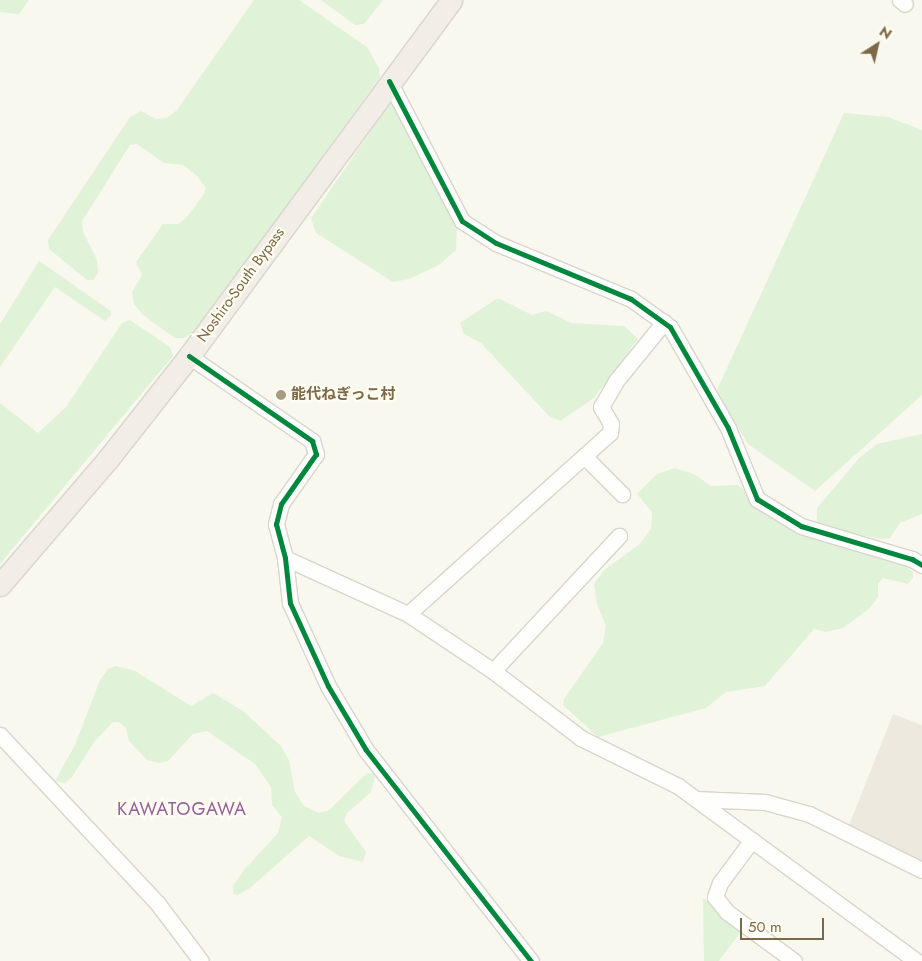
<!DOCTYPE html>
<meta charset="utf-8">
<style>
body{margin:0}
#map{position:relative;width:922px;height:961px;overflow:hidden;background:#f9f8ee;font-family:Jost,"Noto Sans JP",sans-serif}
div>[style]{position:absolute}
.industrial>*{inset:0;background:#ede9de}
.green>*{inset:0;background:#e0f2d7}
.roads{filter:drop-shadow(1px 0 #d9d5cc) drop-shadow(-1px 0 #d9d5cc) drop-shadow(0 1px #d9d5cc) drop-shadow(0 -1px #d9d5cc)}
.minor>*{height:15px;margin:-7.5px;padding:0 7.5px;transform-origin:7.5px;border-radius:7.5px;background:#fefefc}
.highway>*{height:21px;margin:-10.5px;padding:0 10.5px;transform-origin:10.5px;border-radius:10.5px;background:#f2ede6}
.cycleway>*{height:5px;margin:-2.5px;padding:0 2.5px;transform-origin:2.5px;border-radius:2.5px;background:#00873e}
.dots>*{width:14px;height:14px;translate:-50% -50%;box-sizing:border-box;border:2px solid #fffdf1;border-radius:50%}
span{translate:-50% -50%;white-space:nowrap;text-align:center;line-height:1.15;-webkit-text-stroke:4.5px #fffdf1;paint-order:stroke}
.street-label{font-size:15px;color:#7c6949}
.poi-label{font-size:15px;color:#7c6949;font-weight:700}
.left{translate:0 -50%;text-align:left}
.quarter-label{font-size:18px;color:#946198;letter-spacing:1px}
.north{position:absolute;left:852px;top:20px;width:50px;height:50px;-webkit-text-stroke:4px #fffdf1;paint-order:stroke;rotate:35deg;font-size:14px;font-weight:700;line-height:20px;text-align:center;color:#7c6949}
.north::after{content:'';display:block;margin:auto;width:18px;height:22px;background:#7c6949;clip-path:polygon(50% 0,100% 100%,50% 72%,0 100%)}
.scale{position:absolute;left:740px;top:918px;width:84px;height:22px;box-sizing:border-box;border:2px solid #7c6949;border-top:0;padding-left:6px;font-size:15px;line-height:18px;white-space:nowrap;color:#7c6949;-webkit-text-stroke:4px #fffdf1;paint-order:stroke}
</style>
<div id="map">
<div class="industrial">
<div style="clip-path:polygon(893px 714px,922px 725px,922px 866px,848px 828px)"></div>
</div>
<div class="green">
<div style="clip-path:polygon(0 0,29px 0,19px 14px,0 12px)"></div>
<div style="clip-path:polygon(254px 0,299px 0,367px 47px,379px 68px,380px 77px,195px 332px,184px 338px,175px 338px,143px 315px,134px 304px,132px 292px,142px 275px,136px 262px,163px 224px,178px 224px,186px 218px,204px 194px,206px 188px,197px 176px,183px 165px,164px 163px,137px 144px,130px 145px,82px 221px,83px 232px,97px 260px,98px 273px,93px 280px,87px 280px,49px 249px,48px 240px,130px 117px,141px 111px,156px 119px,167px 118px,177px 110px)"></div>
<div style="clip-path:polygon(321px 0,383px 0,364px 24px,355px 25px)"></div>
<div style="clip-path:polygon(390px 103px,396px 105px,457px 226px,456px 250px,439px 265px,409px 279px,393px 282px,316px 233px,311px 218px)"></div>
<div style="clip-path:polygon(844px 113px,888px 117px,922px 130px,922px 395px,815px 491px,748px 444px,716px 392px)"></div>
<div style="clip-path:polygon(39px 261px,111px 311px,111px 315px,105px 321px,55px 287px,0 367px,0 324px)"></div>
<div style="clip-path:polygon(498px 298px,532px 315px,547px 311px,571px 323px,624px 326px,638px 339px,594px 398px,560px 421px,549px 416px,481px 343px,464px 334px,460px 323px)"></div>
<div style="clip-path:polygon(130px 320px,170px 347px,173px 356px,0 564px,0 403px,38px 433px,66px 407px,122px 323px)"></div>
<div style="clip-path:polygon(922px 434px,922px 514px,900px 523px,890px 538px,882px 539px,828px 529px,817px 521px,817px 508px,859px 458px,877px 444px)"></div>
<div style="clip-path:polygon(675px 468px,694px 474px,711px 486px,738px 485px,776px 519px,812px 537px,874px 553px,906px 566px,913px 572px,913px 578px,908px 584px,883px 578px,878px 584px,878px 597px,870px 608px,843px 628px,826px 632px,814px 629px,765px 686px,726px 692px,706px 708px,598px 737px,563px 705px,564px 699px,603px 643px,606px 626px,597px 604px,594px 584px,604px 570px,640px 544px,651px 529px,652px 512px,637px 494px,657px 474px)"></div>
<div style="clip-path:polygon(116px 666px,135px 671px,191px 706px,213px 693px,243px 711px,280px 745px,289px 760px,295px 792px,304px 806px,319px 813px,329px 810px,367px 773px,376px 774px,371px 792px,347px 813px,344px 821px,366px 852px,363px 862px,339px 856px,309px 836px,250px 888px,238px 895px,233px 894px,233px 886px,244px 870px,278px 833px,282px 817px,272px 805px,271px 787px,255px 764px,207px 731px,193px 734px,168px 761px,159px 763px,147px 760px,129px 741px,126px 728px,119px 722px,113px 722px,94px 742px,72px 777px,65px 783px,55px 781px,75px 745px,100px 680px,108px 669px)"></div>
<div style="clip-path:polygon(703px 898px,743px 929px,719px 961px,704px 961px)"></div>
</div>
<div class="roads">
<div class="minor">
<div style="left:900px;top:0;width:6px;rotate:39deg"></div>
<div style="left:389px;top:81px;width:158px;rotate:62.5deg"></div>
<div style="left:462px;top:221px;width:40px;rotate:32.9deg"></div>
<div style="left:496px;top:243px;width:146px;rotate:22.5deg"></div>
<div style="left:631px;top:299px;width:48px;rotate:35.7deg"></div>
<div style="left:670px;top:327px;width:116px;rotate:60.1deg"></div>
<div style="left:728px;top:428px;width:77px;rotate:67.8deg"></div>
<div style="left:757px;top:499px;width:52px;rotate:31.5deg"></div>
<div style="left:801px;top:526px;width:116px;rotate:16.6deg"></div>
<div style="left:912px;top:559px;width:12px;rotate:31deg"></div>
<div style="left:189px;top:356px;width:150px;rotate:34.6deg"></div>
<div style="left:312px;top:441px;width:14px;rotate:73deg"></div>
<div style="left:316px;top:454px;width:61px;rotate:125deg"></div>
<div style="left:281px;top:504px;width:21px;rotate:104deg"></div>
<div style="left:276px;top:524px;width:35px;rotate:75deg"></div>
<div style="left:285px;top:558px;width:45px;rotate:83.7deg"></div>
<div style="left:290px;top:603px;width:91px;rotate:65.4deg"></div>
<div style="left:328px;top:686px;width:74px;rotate:59.3deg"></div>
<div style="left:366px;top:750px;width:268px;rotate:52deg"></div>
<div style="left:584px;top:456px;width:54px;rotate:45deg"></div>
<div style="left:285px;top:558px;width:135px;rotate:24.5deg"></div>
<div style="left:408px;top:614px;width:102px;rotate:33.8deg"></div>
<div style="left:493px;top:671px;width:111px;rotate:37.3deg"></div>
<div style="left:581px;top:738px;width:108px;rotate:26.3deg"></div>
<div style="left:678px;top:786px;width:295px;rotate:36.3deg"></div>
<div style="left:408px;top:614px;width:271px;rotate:-41.9deg"></div>
<div style="left:610px;top:433px;width:9px;rotate:-84deg"></div>
<div style="left:611px;top:424px;width:20px;rotate:-120deg"></div>
<div style="left:601px;top:407px;width:30px;rotate:-60deg"></div>
<div style="left:616px;top:381px;width:76px;rotate:-50.9deg"></div>
<div style="left:493px;top:671px;width:185px;rotate:-47deg"></div>
<div style="left:0;top:735px;width:231px;rotate:46.9deg"></div>
<div style="left:158px;top:904px;width:71px;rotate:53deg"></div>
<div style="left:696px;top:799px;width:69px;rotate:2.5deg"></div>
<div style="left:765px;top:802px;width:46px;rotate:15.3deg"></div>
<div style="left:809px;top:814px;width:126px;rotate:26.4deg"></div>
<div style="left:752px;top:840px;width:54px;rotate:126.7deg"></div>
<div style="left:720px;top:883px;width:15px;rotate:110deg"></div>
<div style="left:715px;top:897px;width:19px;rotate:51deg"></div>
<div style="left:727px;top:912px;width:83px;rotate:36.2deg"></div>
</div>
<div class="highway">
<div style="left:0;top:585px;width:166px;rotate:-49.4deg"></div>
<div style="left:108px;top:459px;width:131px;rotate:-51.8deg"></div>
<div style="left:189px;top:356px;width:442px;rotate:-53.6deg"></div>
</div>
</div>
<div class="cycleway">
<div style="left:389px;top:81px;width:158px;rotate:62.5deg"></div>
<div style="left:462px;top:221px;width:40px;rotate:32.9deg"></div>
<div style="left:496px;top:243px;width:146px;rotate:22.5deg"></div>
<div style="left:631px;top:299px;width:48px;rotate:35.7deg"></div>
<div style="left:670px;top:327px;width:116px;rotate:60.1deg"></div>
<div style="left:728px;top:428px;width:77px;rotate:67.8deg"></div>
<div style="left:757px;top:499px;width:52px;rotate:31.5deg"></div>
<div style="left:801px;top:526px;width:116px;rotate:16.6deg"></div>
<div style="left:912px;top:559px;width:12px;rotate:31deg"></div>
<div style="left:189px;top:356px;width:150px;rotate:34.6deg"></div>
<div style="left:312px;top:441px;width:14px;rotate:73deg"></div>
<div style="left:316px;top:454px;width:61px;rotate:125deg"></div>
<div style="left:281px;top:504px;width:21px;rotate:104deg"></div>
<div style="left:276px;top:524px;width:35px;rotate:75deg"></div>
<div style="left:285px;top:558px;width:45px;rotate:83.7deg"></div>
<div style="left:290px;top:603px;width:91px;rotate:65.4deg"></div>
<div style="left:328px;top:686px;width:74px;rotate:59.3deg"></div>
<div style="left:366px;top:750px;width:268px;rotate:52deg"></div>
</div>
<div class="dots">
<div style="left:281px;top:395px;background:#a89b83"></div>
</div>
<div class="street-label">
<span style="left:241px;top:285px;rotate:-54deg">Noshiro-South Bypass</span>
</div>
<div class="poi-label">
<span class="left" style="left:291px;top:395px">能代ねぎっこ村</span>
</div>
<div class="quarter-label">
<span style="left:182px;top:809px">KAWATOGAWA</span>
</div>
<div class="north">N</div>
<div class="scale">50 m</div>
</div>
